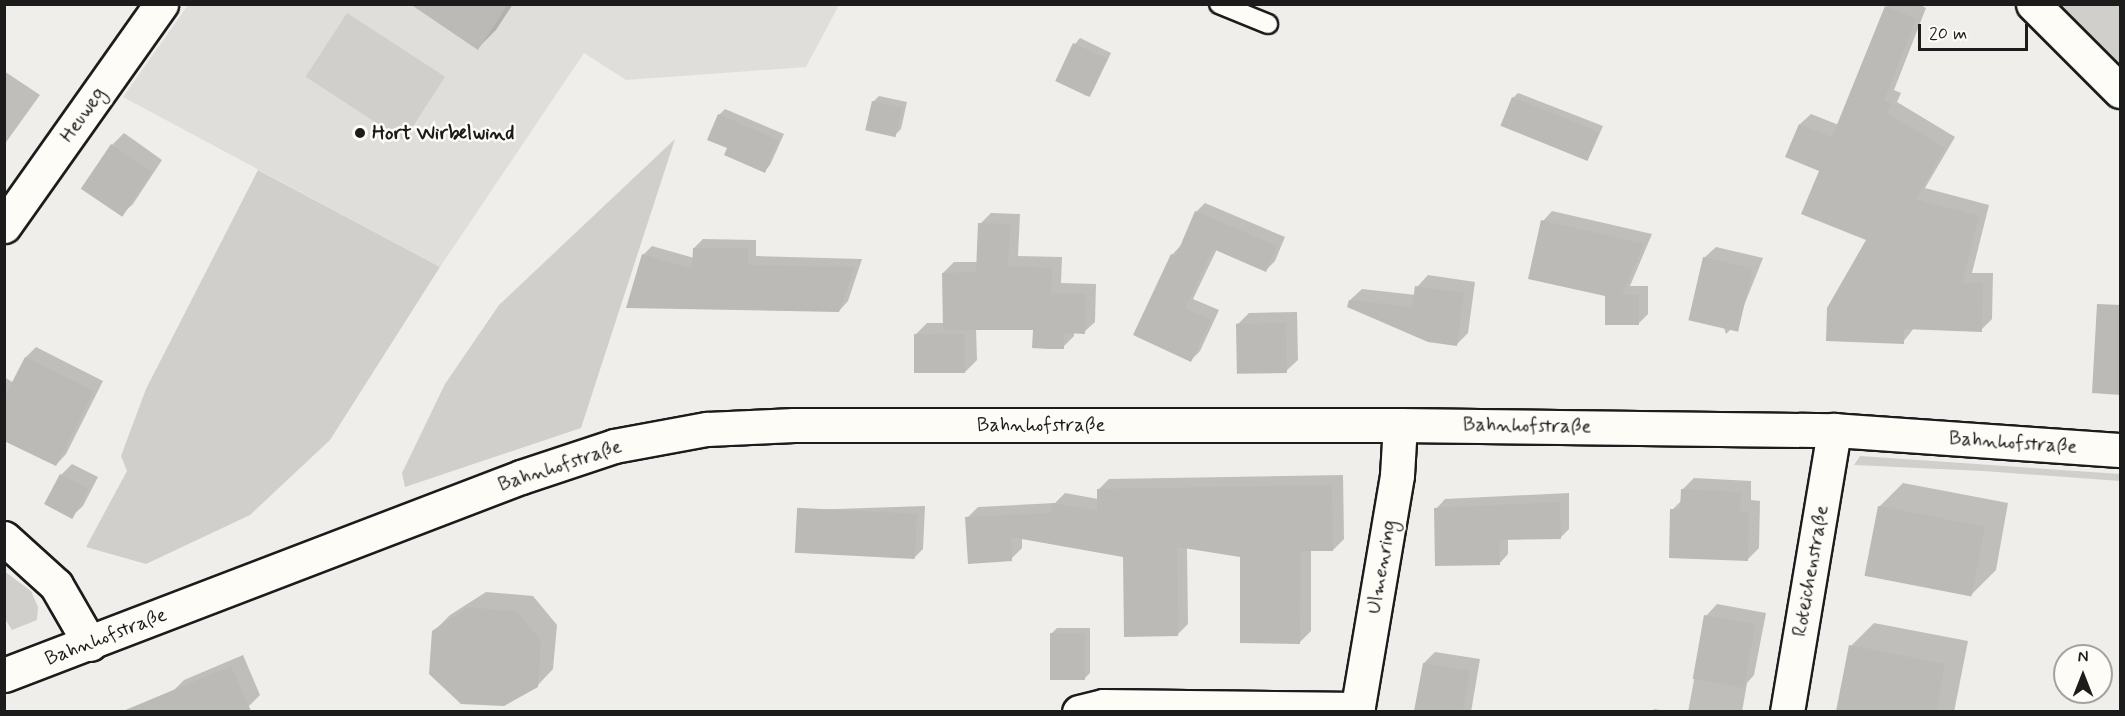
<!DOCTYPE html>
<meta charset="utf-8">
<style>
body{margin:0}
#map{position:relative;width:2125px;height:716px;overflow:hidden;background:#f0eeea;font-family:Mynerve,sans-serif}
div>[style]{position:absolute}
.built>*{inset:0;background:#e0deda}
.green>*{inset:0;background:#d0cfcc;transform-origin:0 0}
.shadow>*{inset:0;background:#0003}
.building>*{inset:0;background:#bbbab6;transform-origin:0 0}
.roads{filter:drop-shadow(2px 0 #1c1c1c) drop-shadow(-2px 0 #1c1c1c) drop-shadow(0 2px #1c1c1c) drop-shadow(0 -2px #1c1c1c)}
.lane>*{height:18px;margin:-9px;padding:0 9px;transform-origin:9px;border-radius:9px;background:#fdfcf7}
.street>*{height:33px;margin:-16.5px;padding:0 16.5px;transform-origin:16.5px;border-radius:16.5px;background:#fdfcf7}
.secondary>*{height:33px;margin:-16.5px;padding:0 16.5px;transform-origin:16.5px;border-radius:16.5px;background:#fdfcf7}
.dots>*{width:16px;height:16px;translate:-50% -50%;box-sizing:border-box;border:3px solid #fdfcf7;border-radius:50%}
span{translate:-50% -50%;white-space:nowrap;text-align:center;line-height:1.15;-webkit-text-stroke:5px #fdfcf7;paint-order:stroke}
.street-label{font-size:20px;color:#1c1c1c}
.poi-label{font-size:20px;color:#1c1c1c;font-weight:700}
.left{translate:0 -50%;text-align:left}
.frame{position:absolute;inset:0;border:6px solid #1c1c1c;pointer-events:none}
.north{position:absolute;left:2053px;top:644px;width:60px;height:60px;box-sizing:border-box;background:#fdfcf7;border:2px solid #a3a29f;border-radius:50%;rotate:0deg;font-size:16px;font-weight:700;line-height:24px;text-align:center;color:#1c1c1c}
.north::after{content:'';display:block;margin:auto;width:21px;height:27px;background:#1c1c1c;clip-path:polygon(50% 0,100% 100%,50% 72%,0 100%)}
.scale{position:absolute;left:1918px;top:24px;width:110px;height:27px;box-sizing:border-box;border:3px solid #1c1c1c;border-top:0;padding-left:8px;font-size:18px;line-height:21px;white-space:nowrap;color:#1c1c1c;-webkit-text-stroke:4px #fdfcf7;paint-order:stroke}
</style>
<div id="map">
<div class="built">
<div style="clip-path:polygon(188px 5px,839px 5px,806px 67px,626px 80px,584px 53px,440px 267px,123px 97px)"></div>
</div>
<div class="green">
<div style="clip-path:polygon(2059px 5px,2120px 5px,2120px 64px,2065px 10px)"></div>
<div style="left:347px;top:13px;width:117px;height:76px;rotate:33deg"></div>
<div style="clip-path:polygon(675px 139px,581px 428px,405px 487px,402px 473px,445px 384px,499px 305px)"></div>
<div style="clip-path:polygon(258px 170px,440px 267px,330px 440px,250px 515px,146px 564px,86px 547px,127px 471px,121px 456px,146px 389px)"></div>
<div style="clip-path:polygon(1860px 456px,2120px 474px,2120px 481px,1983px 471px,1854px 465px)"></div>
<div style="clip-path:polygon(4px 571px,31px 591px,38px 607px,37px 620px,12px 630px,5px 619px)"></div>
</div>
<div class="shadow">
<div style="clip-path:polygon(413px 4px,513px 4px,496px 30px,478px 48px)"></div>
<div style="clip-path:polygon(1888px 4px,1918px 4px,1926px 8px,1894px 90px,1901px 93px,1897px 102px,1955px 137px,1925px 188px,1989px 205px,1972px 273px,1993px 273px,1992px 319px,1981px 330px,1914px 328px,1903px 342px,1869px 240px,1821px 170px,1800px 124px,1811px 114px,1839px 125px)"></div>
<div style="clip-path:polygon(1080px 38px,1111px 53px,1093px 90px,1087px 96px,1056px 81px,1075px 44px)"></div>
<div style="clip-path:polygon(4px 71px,40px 95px,4px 145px)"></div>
<div style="clip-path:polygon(1518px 93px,1603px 126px,1591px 153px,1585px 158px,1513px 98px)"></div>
<div style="clip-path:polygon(879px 96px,907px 102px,901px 129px,895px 135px,873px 102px)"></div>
<div style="clip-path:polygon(725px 109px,784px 134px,770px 165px,765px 171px,729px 147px,719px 115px)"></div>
<div style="clip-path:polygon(124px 133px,162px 160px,133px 204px,121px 215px,82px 188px,112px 145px)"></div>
<div style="clip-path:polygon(1205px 203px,1285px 237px,1275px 261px,1266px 270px,1217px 249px,1193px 299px,1219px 310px,1200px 351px,1191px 360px,1172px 255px,1181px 245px,1196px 212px)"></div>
<div style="clip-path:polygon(1552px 211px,1652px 234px,1630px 286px,1648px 286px,1648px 314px,1639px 323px,1607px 295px,1543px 221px)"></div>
<div style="clip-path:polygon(991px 213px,1020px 214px,1018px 256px,1062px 257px,1061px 283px,1096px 284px,1095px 322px,1084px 332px,1074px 332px,1074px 336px,1063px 347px,1034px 328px,976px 328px,977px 360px,965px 372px,915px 335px,927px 323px,944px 323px,943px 273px,954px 262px,978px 262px,980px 224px)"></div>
<div style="clip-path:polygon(703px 239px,756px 240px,756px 256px,862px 259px,848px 301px,839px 311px,628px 307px,643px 255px,652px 246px,694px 258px,694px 248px)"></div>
<div style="clip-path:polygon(1716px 247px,1763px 258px,1737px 323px,1726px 334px,1704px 258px)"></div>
<div style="clip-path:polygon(1428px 275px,1475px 282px,1468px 333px,1457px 344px,1350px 300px,1362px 289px,1416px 295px,1417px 287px)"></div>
<div style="clip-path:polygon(1297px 312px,1298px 360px,1286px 371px,1238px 324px,1249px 313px)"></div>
<div style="clip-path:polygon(36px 347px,103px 381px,66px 454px,56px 465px,4px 439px,4px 377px,14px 383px,26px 357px)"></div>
<div style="clip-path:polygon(72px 464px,98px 477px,83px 506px,71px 517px,61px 475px)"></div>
<div style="clip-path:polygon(1343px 475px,1344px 539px,1333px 550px,1311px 550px,1311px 631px,1300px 642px,1241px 556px,1187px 547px,1188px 624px,1177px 635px,1125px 555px,1022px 537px,1022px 548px,1011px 559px,967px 518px,978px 507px,1055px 503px,1065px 493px,1098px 499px,1098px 490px,1109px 479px)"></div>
<div style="clip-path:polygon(1694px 478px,1751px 481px,1751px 500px,1760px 501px,1759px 548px,1747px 560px,1672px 510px,1682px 500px,1682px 490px)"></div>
<div style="clip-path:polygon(1903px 483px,2008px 503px,1996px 570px,1972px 594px,1879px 507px)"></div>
<div style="clip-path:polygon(1569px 493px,1569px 529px,1560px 538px,1508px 538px,1508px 554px,1499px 564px,1436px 509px,1445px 499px)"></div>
<div style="clip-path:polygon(925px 506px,923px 549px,914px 558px,798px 519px,807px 510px)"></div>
<div style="clip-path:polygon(486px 592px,533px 596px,557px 625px,553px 669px,537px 686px,433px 632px,450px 615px)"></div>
<div style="clip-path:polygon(1717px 604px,1766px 613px,1754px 675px,1747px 683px,1742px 712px,1688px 712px,1706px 616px)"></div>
<div style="clip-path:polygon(1874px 623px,1968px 641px,1954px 712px,1838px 712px,1851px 646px)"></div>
<div style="clip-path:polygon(1057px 628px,1090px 628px,1090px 673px,1084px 679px,1052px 633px)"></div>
<div style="clip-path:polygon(1435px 652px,1480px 659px,1471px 712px,1415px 712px,1424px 663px)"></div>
<div style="clip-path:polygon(243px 655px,260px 695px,249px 706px,236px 712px,181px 712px,173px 691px,184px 680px)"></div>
<div style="clip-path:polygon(1654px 709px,1673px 712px,1652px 712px)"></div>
</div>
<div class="building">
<div style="clip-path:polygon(410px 4px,508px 4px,478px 50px)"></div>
<div style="clip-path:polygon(1885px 6px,1916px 19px,1884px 101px,1891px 103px,1887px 113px,1945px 148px,1916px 199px,1979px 216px,1962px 283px,1983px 283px,1982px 332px,1904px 329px,1904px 344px,1826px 341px,1827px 308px,1866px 240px,1801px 214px,1819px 171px,1785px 157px,1799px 124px,1832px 137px)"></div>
<div style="left:1073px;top:43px;width:38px;height:42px;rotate:25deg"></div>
<div style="left:1512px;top:97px;width:94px;height:31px;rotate:22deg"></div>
<div style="left:872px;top:101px;width:31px;height:30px;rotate:13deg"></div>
<div style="clip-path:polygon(718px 114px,779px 140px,765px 173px,724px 155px,727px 148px,707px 140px)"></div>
<div style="left:111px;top:144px;width:50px;height:54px;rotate:34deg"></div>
<div style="clip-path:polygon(1195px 211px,1277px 246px,1266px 272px,1213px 249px,1185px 308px,1211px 320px,1191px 362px,1133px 335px,1171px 254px,1176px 256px)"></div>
<div style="clip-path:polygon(1541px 220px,1644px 244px,1622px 295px,1639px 295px,1639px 325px,1605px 325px,1605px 296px,1528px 279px)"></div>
<div style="clip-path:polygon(978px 223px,1010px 224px,1008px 266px,1052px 268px,1051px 293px,1086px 294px,1085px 334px,1064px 333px,1064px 349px,1049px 349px,1032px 348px,1033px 330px,943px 330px,942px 273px,976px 272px)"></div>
<div style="clip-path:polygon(693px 248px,748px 248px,748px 265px,855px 267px,839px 312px,626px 308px,642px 254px,692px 269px)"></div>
<div style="left:1703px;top:257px;width:51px;height:65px;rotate:13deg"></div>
<div style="clip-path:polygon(1415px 286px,1464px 293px,1457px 346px,1428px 342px,1347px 307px,1349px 300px,1412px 307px)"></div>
<div style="clip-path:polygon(2097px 304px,2121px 305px,2121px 395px,2092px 393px)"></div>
<div style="left:1286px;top:323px;width:50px;height:50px;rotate:89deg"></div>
<div style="left:914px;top:334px;width:51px;height:39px"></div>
<div style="clip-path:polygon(25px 357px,94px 391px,56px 466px,4px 441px,4px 398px)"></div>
<div style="left:60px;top:474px;width:32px;height:34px;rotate:28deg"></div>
<div style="clip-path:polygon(1332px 485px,1333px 551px,1301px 551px,1300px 644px,1240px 643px,1240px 557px,1177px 547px,1178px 636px,1124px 637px,1123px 557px,1011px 537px,1012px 561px,968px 564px,965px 517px,1051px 513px,1052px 503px,1097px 511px,1097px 489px)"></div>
<div style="clip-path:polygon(1681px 489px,1741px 492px,1740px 511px,1749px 512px,1748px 561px,1669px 558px,1670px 509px,1680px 509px)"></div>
<div style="clip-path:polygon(1560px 502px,1561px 539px,1499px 540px,1500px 565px,1435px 566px,1434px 508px)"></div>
<div style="left:1878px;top:506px;width:109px;height:71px;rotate:11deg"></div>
<div style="left:917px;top:514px;width:45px;height:120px;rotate:93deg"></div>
<div style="clip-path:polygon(469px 607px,517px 612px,541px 641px,538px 687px,504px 706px,461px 704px,429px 674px,432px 631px)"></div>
<div style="left:1704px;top:615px;width:52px;height:65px;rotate:10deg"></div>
<div style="left:1050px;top:633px;width:35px;height:47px"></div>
<div style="clip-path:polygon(1849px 645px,1945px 664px,1936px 711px,1836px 711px)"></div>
<div style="clip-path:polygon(1423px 663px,1470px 671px,1463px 711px,1414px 711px)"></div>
<div style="clip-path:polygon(231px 666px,251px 711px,123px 711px)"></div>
</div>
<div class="roads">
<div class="lane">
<div style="left:1219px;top:4px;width:53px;rotate:22.2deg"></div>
</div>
<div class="street">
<div style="left:2033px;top:4px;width:123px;rotate:45deg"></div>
<div style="left:4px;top:226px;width:272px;rotate:-54.7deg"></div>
<div style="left:4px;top:538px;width:70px;rotate:42.1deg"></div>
<div style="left:56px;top:585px;width:68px;rotate:60deg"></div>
<div style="left:1079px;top:712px;width:25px;rotate:-14deg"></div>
<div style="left:1103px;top:706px;width:255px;rotate:0.7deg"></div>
<div style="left:1357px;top:712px;width:240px;rotate:-80.4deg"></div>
<div style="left:1397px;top:475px;width:50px;rotate:-86.6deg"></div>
<div style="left:1787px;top:712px;width:286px;rotate:-80.5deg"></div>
</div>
<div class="secondary">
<div style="left:4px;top:675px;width:554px;rotate:-20.96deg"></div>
<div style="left:521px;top:477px;width:98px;rotate:-18.4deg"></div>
<div style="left:614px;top:446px;width:95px;rotate:-10.4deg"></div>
<div style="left:707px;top:429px;width:87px;rotate:-2.6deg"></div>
<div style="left:794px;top:425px;width:606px"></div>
<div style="left:1400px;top:425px;width:434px;rotate:0.7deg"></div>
<div style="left:1834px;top:430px;width:287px;rotate:4deg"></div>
</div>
</div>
<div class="dots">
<div style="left:360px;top:133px;background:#1c1c1c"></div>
</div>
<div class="street-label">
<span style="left:83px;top:115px;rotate:-55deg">Heuweg</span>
<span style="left:1041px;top:425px">Bahnhofstraße</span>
<span style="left:1527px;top:426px;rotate:1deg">Bahnhofstraße</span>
<span style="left:2013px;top:443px;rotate:4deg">Bahnhofstraße</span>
<span style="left:560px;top:466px;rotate:-18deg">Bahnhofstraße</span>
<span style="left:1382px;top:567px;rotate:-80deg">Ulmenring</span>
<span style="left:1811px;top:571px;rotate:-80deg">Roteichenstraße</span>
<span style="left:106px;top:637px;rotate:-21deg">Bahnhofstraße</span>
</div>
<div class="poi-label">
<span class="left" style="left:372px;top:133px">Hort Wirbelwind</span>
</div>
<div class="frame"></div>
<div class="north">N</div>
<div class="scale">20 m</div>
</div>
